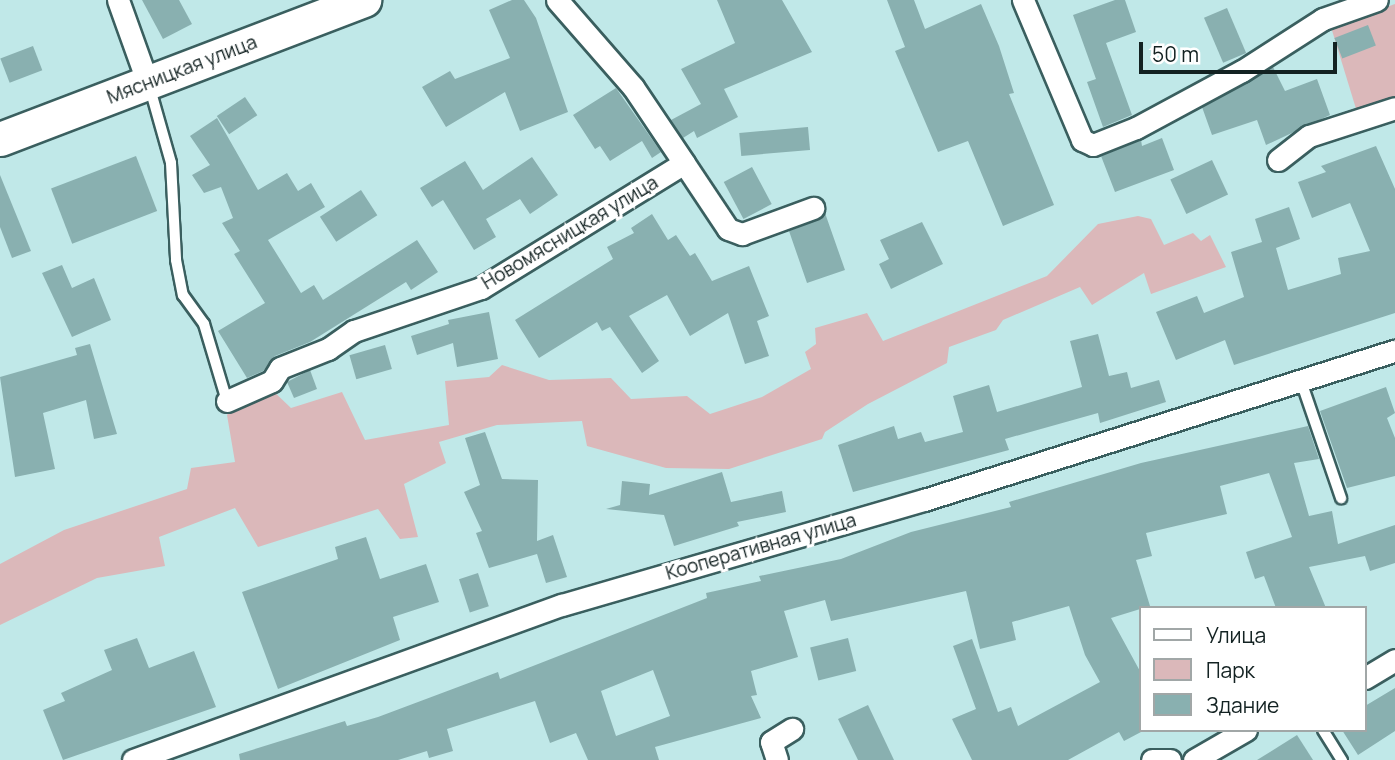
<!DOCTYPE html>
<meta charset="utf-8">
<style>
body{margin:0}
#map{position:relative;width:1395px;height:760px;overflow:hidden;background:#c0e8e8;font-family:Manrope,sans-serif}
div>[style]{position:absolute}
.green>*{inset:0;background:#dbb8ba}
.building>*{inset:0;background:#89b0b0;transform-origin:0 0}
.roads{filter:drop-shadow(2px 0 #3a5f5f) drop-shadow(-2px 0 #3a5f5f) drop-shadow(0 2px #3a5f5f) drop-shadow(0 -2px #3a5f5f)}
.service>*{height:10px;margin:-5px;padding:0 5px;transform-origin:5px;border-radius:5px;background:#fff}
.minor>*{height:21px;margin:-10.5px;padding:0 10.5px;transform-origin:10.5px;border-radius:10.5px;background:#fff}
.primary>*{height:33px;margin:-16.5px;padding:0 16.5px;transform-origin:16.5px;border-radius:16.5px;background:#fff}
span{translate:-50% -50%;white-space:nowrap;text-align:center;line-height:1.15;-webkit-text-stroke:6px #fff;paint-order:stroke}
.street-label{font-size:19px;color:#132222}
.legend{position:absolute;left:1139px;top:606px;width:228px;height:126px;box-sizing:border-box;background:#fff;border:2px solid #a1a7a7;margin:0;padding:9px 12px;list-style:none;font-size:21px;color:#132222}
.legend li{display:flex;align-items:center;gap:14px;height:35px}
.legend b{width:35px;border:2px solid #a1a7a7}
.scale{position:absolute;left:1139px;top:42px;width:198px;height:32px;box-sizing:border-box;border:4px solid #132222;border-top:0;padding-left:9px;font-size:21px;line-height:24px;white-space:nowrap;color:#132222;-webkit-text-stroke:5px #fff;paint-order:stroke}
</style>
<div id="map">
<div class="green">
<div style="clip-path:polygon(1395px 4px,1395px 102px,1357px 112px,1331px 27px)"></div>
<div style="clip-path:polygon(1138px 216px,1151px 219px,1164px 245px,1193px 233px,1201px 241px,1210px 235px,1226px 267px,1151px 294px,1144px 273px,1092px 305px,1080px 287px,1003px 320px,996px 330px,949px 347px,947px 363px,868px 404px,825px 432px,822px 439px,729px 469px,666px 468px,587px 446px,582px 421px,497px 425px,439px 442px,446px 463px,404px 484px,418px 537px,400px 539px,378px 509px,258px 547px,235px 508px,159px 537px,165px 566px,97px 578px,0 625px,0 564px,64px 530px,187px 489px,191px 468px,235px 462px,227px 415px,237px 403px,269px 387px,291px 408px,342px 392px,365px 440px,449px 425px,445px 381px,489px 377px,502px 365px,549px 380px,611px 378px,631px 399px,687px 396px,710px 414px,762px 397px,811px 369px,805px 352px,816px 344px,815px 328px,867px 313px,883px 341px,1047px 276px,1098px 224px)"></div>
</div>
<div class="building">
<div style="clip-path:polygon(142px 0,179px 0,192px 24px,163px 39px)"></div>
<div style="clip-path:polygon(512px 0,524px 0,536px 18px,568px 112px,520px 131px,505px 92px,446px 127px,422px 87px,450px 71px,455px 79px,510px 58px,489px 10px)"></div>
<div style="clip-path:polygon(717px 0,782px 0,812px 52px,724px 89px,738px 117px,697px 138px,694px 131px,683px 138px,671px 120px,701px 104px,681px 69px,735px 43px)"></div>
<div style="clip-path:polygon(887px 0,914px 0,925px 29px,981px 4px,999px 46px,1014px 93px,1009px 94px,1054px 205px,1003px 226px,968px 141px,938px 152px,895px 51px,905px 47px)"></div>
<div style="clip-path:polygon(1115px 0,1125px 0,1136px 32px,1106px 43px,1132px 115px,1103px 127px,1087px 82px,1096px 79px,1073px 15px)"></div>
<div style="left:1227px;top:8px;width:49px;height:25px;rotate:67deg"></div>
<div style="left:1368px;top:25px;width:22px;height:36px;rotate:69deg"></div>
<div style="left:33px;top:46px;width:26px;height:35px;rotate:69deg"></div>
<div style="clip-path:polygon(1273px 67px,1285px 91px,1317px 79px,1330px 115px,1266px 145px,1257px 120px,1212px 135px,1202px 107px)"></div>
<div style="clip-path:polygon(616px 88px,661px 152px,652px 158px,642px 141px,610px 161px,600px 146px,595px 149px,573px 115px)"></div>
<div style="left:245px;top:97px;width:22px;height:34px;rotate:56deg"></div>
<div style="clip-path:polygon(217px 118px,258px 190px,287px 173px,298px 191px,311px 183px,325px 207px,268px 240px,301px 293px,314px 285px,323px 300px,417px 240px,438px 272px,411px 290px,406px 282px,310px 342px,275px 356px,263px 371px,247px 378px,218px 331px,265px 303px,234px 254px,240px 251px,222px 223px,233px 218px,221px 187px,204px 193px,192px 175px,210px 165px,190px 136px)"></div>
<div style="left:808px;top:127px;width:23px;height:69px;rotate:85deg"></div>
<div style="clip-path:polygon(1162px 138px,1174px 170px,1115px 192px,1101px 156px,1141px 140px,1142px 146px)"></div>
<div style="clip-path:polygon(1376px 146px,1395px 189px,1395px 313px,1234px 365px,1225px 340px,1176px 360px,1156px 312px,1197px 296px,1204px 313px,1244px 297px,1231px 252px,1262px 242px,1255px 219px,1289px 207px,1300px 239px,1276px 248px,1288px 290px,1341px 274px,1338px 258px,1370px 251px,1350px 203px,1312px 218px,1298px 182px,1326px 172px,1321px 166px)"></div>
<div style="left:136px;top:156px;width:59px;height:91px;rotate:69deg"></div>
<div style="clip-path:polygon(532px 157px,558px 195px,530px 214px,520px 199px,486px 219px,496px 237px,474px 250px,443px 200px,432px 207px,420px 188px,465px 161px,483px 190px)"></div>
<div style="left:1212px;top:160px;width:38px;height:46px;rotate:65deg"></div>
<div style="left:752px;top:167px;width:42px;height:32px;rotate:62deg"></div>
<div style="clip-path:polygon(0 175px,31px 251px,12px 258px,0 227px)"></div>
<div style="left:361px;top:190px;width:30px;height:49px;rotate:57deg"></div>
<div style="clip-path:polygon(825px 213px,845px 270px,807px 283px,789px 231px,818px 220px)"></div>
<div style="clip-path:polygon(652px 214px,668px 240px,676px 235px,690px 256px,695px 253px,712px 281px,749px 266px,769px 316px,757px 321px,769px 356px,745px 364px,728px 313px,690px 336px,667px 295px,629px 316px,659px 361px,642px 373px,610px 327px,602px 331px,597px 322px,539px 358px,515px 320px,613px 259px,607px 247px,634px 233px,631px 228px)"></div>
<div style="clip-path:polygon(922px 222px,943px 264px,891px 289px,879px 264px,889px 259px,880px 240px)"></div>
<div style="clip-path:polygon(62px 265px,72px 288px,94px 278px,111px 320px,72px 337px,42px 273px)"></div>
<div style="clip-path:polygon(489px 312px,498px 359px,457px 367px,453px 343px,417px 355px,411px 336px,449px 324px,448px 320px)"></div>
<div style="clip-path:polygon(1098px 334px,1109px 376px,1127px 372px,1131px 388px,1159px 380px,1166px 402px,1100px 423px,1098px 413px,1005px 439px,1009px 450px,853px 492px,838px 445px,894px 426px,898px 439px,921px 432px,925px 442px,963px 432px,953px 396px,989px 385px,997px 412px,1082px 387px,1070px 341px)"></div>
<div style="clip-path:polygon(90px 344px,117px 434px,94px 439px,86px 400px,43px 413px,55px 469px,15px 477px,0 377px,77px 355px,75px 348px)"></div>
<div style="left:385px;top:345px;width:25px;height:37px;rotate:74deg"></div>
<div style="clip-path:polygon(310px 370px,317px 389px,294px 398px,287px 382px)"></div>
<div style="clip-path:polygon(1386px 387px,1395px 413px,1387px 418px,1395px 438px,1395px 476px,1347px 488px,1320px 411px)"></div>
<div style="clip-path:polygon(evenodd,1308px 426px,1319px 459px,1294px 463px,1309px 516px,1332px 511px,1338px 544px,1395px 525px,1395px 563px,1370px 571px,1365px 556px,1309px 567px,1326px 608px,1276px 608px,1264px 576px,1255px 579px,1246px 552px,1292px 537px,1269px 473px,1220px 486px,1227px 514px,1146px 533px,1152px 556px,1136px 560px,1150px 606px,1111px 618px,1141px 673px,1141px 732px,1124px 741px,1119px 732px,1068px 760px,972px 760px,952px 719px,976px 709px,953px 646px,972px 639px,998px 712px,1011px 707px,1018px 726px,1100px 682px,1085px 655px,1069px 606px,1012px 622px,1016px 640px,980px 649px,966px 591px,831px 621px,825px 600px,784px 611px,798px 657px,751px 671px,757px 695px,751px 696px,761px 718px,655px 747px,659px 760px,588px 760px,576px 733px,550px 743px,535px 701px,447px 729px,453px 751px,429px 758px,427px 751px,398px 760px,240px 760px,239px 754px,345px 721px,347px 726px,378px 717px,498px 672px,500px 679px,707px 598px,706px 593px,761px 581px,759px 576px,841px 559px,911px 532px,1011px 507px,1009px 502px,1141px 463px,1308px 426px,653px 670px,670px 716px,616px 736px,601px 691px,653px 670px)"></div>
<div style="clip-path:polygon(485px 432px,502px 479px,538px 480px,537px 541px,553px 535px,567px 577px,546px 583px,537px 554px,489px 568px,476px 533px,482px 531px,464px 492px,480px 485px,465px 438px)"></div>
<div style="clip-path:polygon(722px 472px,731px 502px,782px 491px,786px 512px,737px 522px,739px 526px,674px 546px,664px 515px,606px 509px,620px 505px,622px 481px,650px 484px,649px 495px)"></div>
<div style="clip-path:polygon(366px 537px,380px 579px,426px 564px,439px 602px,393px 617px,400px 640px,278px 689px,242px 592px,338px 559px,335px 547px)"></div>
<div style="left:478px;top:573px;width:35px;height:20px;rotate:72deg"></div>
<div style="clip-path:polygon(137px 638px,149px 668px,194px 651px,216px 707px,63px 760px,43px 710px,65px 701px,61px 693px,112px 670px,104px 650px)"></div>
<div style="left:848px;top:638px;width:34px;height:39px;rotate:76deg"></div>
<div style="clip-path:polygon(1395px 688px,1395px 731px,1358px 755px,1342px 730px,1365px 730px,1365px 706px)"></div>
<div style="clip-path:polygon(868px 705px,894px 760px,858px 760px,838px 719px)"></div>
<div style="clip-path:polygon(1297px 735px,1313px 760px,1257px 760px)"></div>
</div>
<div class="roads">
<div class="service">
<div style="left:149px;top:85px;width:81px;rotate:74.2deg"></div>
<div style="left:171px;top:163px;width:97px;rotate:87deg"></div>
<div style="left:176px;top:260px;width:36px;rotate:79deg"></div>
<div style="left:183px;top:295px;width:36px;rotate:54deg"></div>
<div style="left:204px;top:324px;width:80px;rotate:73.4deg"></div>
<div style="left:1301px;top:381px;width:124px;rotate:71.1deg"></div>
<div style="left:1323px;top:730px;width:36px;rotate:58deg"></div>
</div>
<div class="minor">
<div style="left:118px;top:0;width:89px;rotate:70.3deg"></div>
<div style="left:557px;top:0;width:116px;rotate:48.9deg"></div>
<div style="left:633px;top:87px;width:92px;rotate:56.1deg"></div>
<div style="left:1023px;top:0;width:152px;rotate:67.1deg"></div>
<div style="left:1082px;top:140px;width:12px;rotate:24deg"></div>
<div style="left:1093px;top:145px;width:46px;rotate:-21.6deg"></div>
<div style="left:1136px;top:128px;width:120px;rotate:-28.3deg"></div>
<div style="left:1242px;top:71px;width:96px;rotate:-32.7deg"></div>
<div style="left:1323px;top:19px;width:57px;rotate:-19.4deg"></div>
<div style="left:1278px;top:160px;width:39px;rotate:-38deg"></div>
<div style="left:1309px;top:136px;width:90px;rotate:-18deg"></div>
<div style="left:227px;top:401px;width:49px;rotate:-24deg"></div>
<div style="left:272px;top:381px;width:15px;rotate:-58deg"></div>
<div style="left:280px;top:368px;width:52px;rotate:-21.6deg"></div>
<div style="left:328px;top:349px;width:32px;rotate:-35deg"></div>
<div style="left:354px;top:331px;width:134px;rotate:-18.7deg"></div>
<div style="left:481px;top:288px;width:238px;rotate:-31.6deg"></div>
<div style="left:684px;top:163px;width:79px;rotate:56.3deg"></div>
<div style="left:728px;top:229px;width:15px;rotate:20deg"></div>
<div style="left:742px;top:234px;width:76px;rotate:-20.1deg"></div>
<div style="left:1365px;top:678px;width:35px;rotate:-31deg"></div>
<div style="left:133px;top:760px;width:456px;rotate:-19.9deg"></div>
<div style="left:562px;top:605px;width:377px;rotate:-16.2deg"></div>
<div style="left:924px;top:500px;width:494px;rotate:-17.6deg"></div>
<div style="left:777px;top:760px;width:19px;rotate:-108deg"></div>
<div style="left:771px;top:742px;width:25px;rotate:-32deg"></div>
<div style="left:1152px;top:760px;width:18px"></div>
<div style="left:1194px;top:760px;width:60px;rotate:-30deg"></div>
</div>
<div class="primary">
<div style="left:0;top:139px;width:390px;rotate:-20.9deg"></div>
</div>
</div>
<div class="street-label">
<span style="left:182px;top:70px;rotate:-21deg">Мясницкая улица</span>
<span style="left:570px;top:233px;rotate:-31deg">Новомясницкая улица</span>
<span style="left:761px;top:547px;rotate:-16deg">Кооперативная улица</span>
</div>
<ul class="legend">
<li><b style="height:9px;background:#fff"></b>Улица</li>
<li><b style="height:19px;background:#dbb8ba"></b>Парк</li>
<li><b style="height:19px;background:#89b0b0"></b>Здание</li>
</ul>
<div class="scale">50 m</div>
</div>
